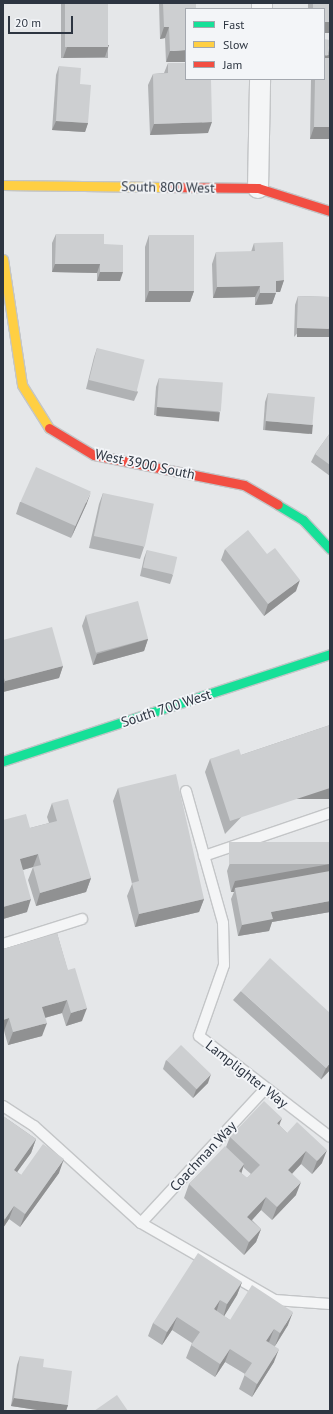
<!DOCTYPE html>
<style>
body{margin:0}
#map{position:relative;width:333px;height:1414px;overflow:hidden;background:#e5e7e9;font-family:"PT Sans",sans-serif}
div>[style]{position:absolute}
.roads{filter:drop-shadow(1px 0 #c3c5c7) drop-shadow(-1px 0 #c3c5c7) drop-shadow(0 1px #c3c5c7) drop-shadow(0 -1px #c3c5c7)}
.lane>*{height:10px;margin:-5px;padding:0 5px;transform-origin:5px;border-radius:5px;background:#f4f5f6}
.street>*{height:20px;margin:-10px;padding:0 10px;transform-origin:10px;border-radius:10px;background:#f4f5f6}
.fast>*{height:9px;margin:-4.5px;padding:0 4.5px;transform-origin:4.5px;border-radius:4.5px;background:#16e098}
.slow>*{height:9px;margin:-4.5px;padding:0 4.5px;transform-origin:4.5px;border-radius:4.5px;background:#ffcf43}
.jam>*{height:9px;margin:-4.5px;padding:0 4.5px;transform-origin:4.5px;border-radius:4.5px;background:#f24e42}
.wall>*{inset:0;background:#b0b2b4;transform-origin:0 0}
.shaded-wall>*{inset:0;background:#909192;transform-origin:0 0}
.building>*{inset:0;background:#cdcfd1;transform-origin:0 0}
span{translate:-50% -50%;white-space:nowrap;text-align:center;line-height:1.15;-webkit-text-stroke:3.5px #f3f5f8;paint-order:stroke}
.street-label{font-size:14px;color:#2d3541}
.frame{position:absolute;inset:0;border:4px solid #2d3541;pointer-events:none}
.legend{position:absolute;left:185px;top:8px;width:140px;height:72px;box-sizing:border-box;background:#f3f5f8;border:1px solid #a4a8af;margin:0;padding:5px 7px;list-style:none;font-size:12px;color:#2d3541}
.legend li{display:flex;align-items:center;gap:8px;height:20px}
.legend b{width:20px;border:1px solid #a4a8af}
.scale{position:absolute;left:8px;top:16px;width:65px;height:18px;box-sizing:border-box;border:2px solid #2d3541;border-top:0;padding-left:5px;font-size:12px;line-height:14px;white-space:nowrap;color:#2d3541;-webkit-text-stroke:3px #f3f5f8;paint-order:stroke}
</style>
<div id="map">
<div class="roads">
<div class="lane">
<div style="left:186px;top:791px;width:137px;rotate:74.3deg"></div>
<div style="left:223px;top:923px;width:42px;rotate:88.6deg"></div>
<div style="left:224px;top:965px;width:75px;rotate:109.4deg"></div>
<div style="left:199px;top:1036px;width:165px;rotate:37.6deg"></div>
<div style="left:204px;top:856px;width:133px;rotate:-18.8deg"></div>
<div style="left:3px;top:944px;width:83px;rotate:-17.6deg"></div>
<div style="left:3px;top:1106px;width:37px;rotate:33deg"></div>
<div style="left:34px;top:1126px;width:144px;rotate:42.2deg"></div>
<div style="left:141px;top:1223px;width:155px;rotate:29.9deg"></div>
<div style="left:275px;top:1300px;width:55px;rotate:4.2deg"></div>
<div style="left:141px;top:1223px;width:183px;rotate:-47.2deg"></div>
</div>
<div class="street">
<div style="left:262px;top:9px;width:6px;rotate:-90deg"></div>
<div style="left:258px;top:188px;width:109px;rotate:-88.9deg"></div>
</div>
<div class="fast">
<div style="left:278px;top:505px;width:29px;rotate:31deg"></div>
<div style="left:303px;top:520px;width:40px;rotate:47deg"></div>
<div style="left:3px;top:761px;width:344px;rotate:-18.1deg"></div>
</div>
<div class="slow">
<div style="left:3px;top:185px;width:160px;rotate:0.7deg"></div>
<div style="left:3px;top:259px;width:127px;rotate:81.4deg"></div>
<div style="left:22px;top:385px;width:51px;rotate:57.9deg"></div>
</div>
<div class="jam">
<div style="left:163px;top:187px;width:95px;rotate:0.6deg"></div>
<div style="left:258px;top:188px;width:76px;rotate:17.7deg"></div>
<div style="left:49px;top:428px;width:52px;rotate:31deg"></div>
<div style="left:94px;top:455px;width:153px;rotate:11.3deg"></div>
<div style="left:244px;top:485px;width:39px;rotate:30deg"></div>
</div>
</div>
<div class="wall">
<div style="left:61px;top:3px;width:47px;height:55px"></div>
<div style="clip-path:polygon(159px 3px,196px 3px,196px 8px,166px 62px,165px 38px,160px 39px)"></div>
<div style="clip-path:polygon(308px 3px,330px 3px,330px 33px,324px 33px,324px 9px,308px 9px)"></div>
<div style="clip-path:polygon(330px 40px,330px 139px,310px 139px,311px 79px,324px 79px)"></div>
<div style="clip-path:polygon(168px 63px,208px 133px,150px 135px,148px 85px,153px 74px,164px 73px)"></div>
<div style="clip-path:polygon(59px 66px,80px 84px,88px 123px,85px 132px,52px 130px,56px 75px)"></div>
<div style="clip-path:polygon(56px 234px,104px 244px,120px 281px,97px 281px,97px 273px,52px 272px,52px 243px)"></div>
<div style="clip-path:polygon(149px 235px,194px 291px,190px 302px,145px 302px,145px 247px)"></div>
<div style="clip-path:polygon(254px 243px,284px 280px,280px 292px,276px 292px,272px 304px,255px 305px,255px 297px,213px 298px,212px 264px,216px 252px,251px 252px)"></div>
<div style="clip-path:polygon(298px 296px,330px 297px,294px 337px,295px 305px)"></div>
<div style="clip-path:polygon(97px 348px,138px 392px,134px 401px,86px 389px,94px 357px)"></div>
<div style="clip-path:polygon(159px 378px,220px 412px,217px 420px,154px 415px,156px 387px)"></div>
<div style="clip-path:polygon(268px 393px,313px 425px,309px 434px,263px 430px,265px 402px)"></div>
<div style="clip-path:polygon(330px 433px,330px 476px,311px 462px,315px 454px)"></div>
<div style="clip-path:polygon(103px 493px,144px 547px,140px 559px,89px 548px,99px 504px)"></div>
<div style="clip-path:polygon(20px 502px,87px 503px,71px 538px,16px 514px)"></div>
<div style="clip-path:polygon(225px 549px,296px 591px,264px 616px,221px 560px)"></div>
<div style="clip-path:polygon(147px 550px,173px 575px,170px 584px,140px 576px,144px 558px)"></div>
<div style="clip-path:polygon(86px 615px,148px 639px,144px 651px,93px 665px,82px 626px)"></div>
<div style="clip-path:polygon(3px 640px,63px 666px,59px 678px,3px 692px)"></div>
<div style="clip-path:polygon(330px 725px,225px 834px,205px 772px,210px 759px,241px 755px)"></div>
<div style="clip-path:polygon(118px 788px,204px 899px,199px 912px,135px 927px,127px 896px,132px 884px,113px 801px)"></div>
<div style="clip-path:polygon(52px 803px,91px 878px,86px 892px,36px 906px,28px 880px,33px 867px,23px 870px,27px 912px,3px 919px,3px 820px,30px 828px,49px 823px,47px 817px)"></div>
<div style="clip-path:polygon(330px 842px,330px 912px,272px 922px,269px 931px,238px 936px,231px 899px,234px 892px,231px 892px,227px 871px,231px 860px)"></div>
<div style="clip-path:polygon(57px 933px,82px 1021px,66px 1026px,62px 1013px,45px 1018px,42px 1036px,8px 1045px,4px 1031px,3px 1031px,3px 949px)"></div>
<div style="left:241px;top:991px;width:119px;height:12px;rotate:42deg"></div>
<div style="clip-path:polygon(166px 1060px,208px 1083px,193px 1098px,163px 1069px)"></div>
<div style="clip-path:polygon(3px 1116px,36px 1139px,31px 1153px,17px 1172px,21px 1175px,59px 1173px,20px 1227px,9px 1219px,3px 1228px)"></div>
<div style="clip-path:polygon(evenodd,279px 1125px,287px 1133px,322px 1163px,312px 1174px,301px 1164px,292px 1174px,296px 1195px,272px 1220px,261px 1210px,252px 1220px,261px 1229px,256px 1242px,244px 1255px,184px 1198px,189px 1184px,226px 1147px,230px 1137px,279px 1125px,243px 1167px,251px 1174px,247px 1178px,241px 1173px,243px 1167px)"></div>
<div style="clip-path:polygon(242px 1282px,237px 1295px,224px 1316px,230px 1320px,288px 1325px,275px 1346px,274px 1362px,252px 1397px,239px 1389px,245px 1374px,225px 1362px,215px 1377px,186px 1358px,192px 1343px,172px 1330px,162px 1345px,148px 1336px,153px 1323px)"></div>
<div style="clip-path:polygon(20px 1356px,68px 1405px,66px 1411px,44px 1411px,11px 1406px,17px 1365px)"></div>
</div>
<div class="shaded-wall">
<div style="left:324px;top:22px;width:6px;height:11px"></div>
<div style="clip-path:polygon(164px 27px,169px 27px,165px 38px,160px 39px)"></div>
<div style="clip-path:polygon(109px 45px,105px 57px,63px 58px,67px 47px)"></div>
<div style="clip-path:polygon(186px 50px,186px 62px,166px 62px,170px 51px)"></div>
<div style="left:324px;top:55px;width:6px;height:5px"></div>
<div style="clip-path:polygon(56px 121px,88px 123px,85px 132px,52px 130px)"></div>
<div style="clip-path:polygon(212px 122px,208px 133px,150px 135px,154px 124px)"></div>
<div style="clip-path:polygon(314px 127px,330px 127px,330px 139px,310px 139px)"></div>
<div style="clip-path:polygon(55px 264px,100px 264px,97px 273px,52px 272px)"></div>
<div style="clip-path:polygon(100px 272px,123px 272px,120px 281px,97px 281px)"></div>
<div style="clip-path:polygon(284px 280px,280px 292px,272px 292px,276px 281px)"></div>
<div style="clip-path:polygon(260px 286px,255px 297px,213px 298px,217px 287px)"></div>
<div style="clip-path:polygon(149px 291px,194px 291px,190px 302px,145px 302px)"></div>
<div style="clip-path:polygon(260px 293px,276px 293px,272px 304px,255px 305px)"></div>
<div style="left:297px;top:328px;width:33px;height:9px"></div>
<div style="left:157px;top:407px;width:63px;height:9px;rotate:5deg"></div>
<div style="left:266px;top:421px;width:47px;height:9px;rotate:5deg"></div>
<div style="clip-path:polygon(91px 492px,87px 503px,71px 538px,75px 527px)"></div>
<div style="clip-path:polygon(300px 580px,296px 591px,264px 616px,268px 604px)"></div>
<div style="clip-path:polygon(148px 639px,144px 651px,93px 665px,97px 654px)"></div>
<div style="clip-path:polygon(63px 666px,59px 678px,3px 692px,3px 686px,5px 681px)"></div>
<div style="left:330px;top:788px;width:11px;height:105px;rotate:90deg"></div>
<div style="clip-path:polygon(38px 854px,33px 867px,15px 872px,20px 859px)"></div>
<div style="clip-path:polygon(330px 864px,330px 874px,235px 888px,234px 892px,231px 892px,235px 881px)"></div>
<div style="clip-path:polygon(91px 878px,86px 892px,36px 906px,40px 893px)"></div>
<div style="clip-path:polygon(31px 899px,27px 912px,3px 919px,3px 907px)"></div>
<div style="clip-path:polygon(204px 899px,199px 912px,135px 927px,139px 914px)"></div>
<div style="clip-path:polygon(330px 901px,330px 912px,272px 922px,269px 931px,238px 936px,242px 925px,271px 912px)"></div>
<div style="clip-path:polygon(67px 1000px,62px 1013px,37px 1020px,42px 1007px)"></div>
<div style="clip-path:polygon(87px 1008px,82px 1021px,66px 1026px,71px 1013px)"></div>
<div style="clip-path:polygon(9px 1018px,4px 1031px,3px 1031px,3px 1020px)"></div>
<div style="clip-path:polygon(47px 1023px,42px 1036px,8px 1045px,13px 1032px)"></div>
<div style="clip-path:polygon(330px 1063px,330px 1070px,321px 1079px,326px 1068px)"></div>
<div style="clip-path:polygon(211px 1074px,208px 1083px,193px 1098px,196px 1090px)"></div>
<div style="clip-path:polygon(282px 1118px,277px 1131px,277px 1123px)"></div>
<div style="clip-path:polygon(36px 1139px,31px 1153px,9px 1183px,14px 1170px)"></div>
<div style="clip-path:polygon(327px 1150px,322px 1163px,312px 1174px,317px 1161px)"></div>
<div style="clip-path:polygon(306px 1151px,301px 1164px,283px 1183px,288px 1170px)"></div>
<div style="clip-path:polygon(64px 1159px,59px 1173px,20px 1227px,25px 1214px)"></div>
<div style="clip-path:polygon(244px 1164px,240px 1178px,239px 1171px)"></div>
<div style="clip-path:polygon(301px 1182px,296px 1195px,272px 1220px,277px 1207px)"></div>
<div style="clip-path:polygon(266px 1197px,261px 1210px,243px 1230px,247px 1217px)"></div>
<div style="clip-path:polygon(14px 1206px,9px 1219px,3px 1228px,3px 1224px,5px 1219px)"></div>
<div style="clip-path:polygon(261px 1229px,256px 1242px,244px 1255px,249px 1242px)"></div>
<div style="clip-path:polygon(242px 1282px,237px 1295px,223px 1318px,227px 1304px)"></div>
<div style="clip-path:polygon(220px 1300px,216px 1313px,214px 1309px)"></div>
<div style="clip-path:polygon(293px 1312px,288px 1325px,275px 1346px,280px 1333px)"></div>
<div style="clip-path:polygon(177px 1317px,172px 1330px,162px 1345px,167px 1332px)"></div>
<div style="clip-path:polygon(274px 1329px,269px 1342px,266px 1341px)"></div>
<div style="clip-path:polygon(230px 1349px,225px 1362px,215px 1377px,220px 1364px)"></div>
<div style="clip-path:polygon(279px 1349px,274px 1362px,252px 1397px,257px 1384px)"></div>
<div style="clip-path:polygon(14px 1398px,68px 1405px,66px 1411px,44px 1411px,11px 1406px)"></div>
</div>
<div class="building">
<div style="left:65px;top:3px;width:43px;height:44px"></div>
<div style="clip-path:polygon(163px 3px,196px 3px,196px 8px,202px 8px,202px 9px,186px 9px,186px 50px,170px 51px,169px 27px,164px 27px)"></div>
<div style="clip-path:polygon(313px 3px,330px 3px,330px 22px,324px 22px,324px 9px,313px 9px)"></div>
<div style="left:324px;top:39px;width:6px;height:16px;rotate:9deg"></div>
<div style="clip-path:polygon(324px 58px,330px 58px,330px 127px,314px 127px,315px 79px,324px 79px)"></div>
<div style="clip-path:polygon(168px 63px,186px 63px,186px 79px,211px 79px,212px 122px,154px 124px,153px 74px,168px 73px)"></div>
<div style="clip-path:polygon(59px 66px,81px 68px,80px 84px,91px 85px,88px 123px,56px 121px)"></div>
<div style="clip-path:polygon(56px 234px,104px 234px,104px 244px,123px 245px,123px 272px,100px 272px,100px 264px,55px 264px)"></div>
<div style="left:149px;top:235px;width:45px;height:56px"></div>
<div style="clip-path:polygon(283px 242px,284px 280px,276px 281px,276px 293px,260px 293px,260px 286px,217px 287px,216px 252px,255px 251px,254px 243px)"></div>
<div style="left:298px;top:296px;width:32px;height:32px;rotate:2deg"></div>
<div style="left:97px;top:348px;width:49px;height:33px;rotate:14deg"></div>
<div style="left:159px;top:378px;width:64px;height:29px;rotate:4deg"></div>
<div style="left:268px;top:393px;width:47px;height:28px;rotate:5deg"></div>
<div style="clip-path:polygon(330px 433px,330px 465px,315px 454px)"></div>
<div style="left:36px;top:467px;width:60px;height:38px;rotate:24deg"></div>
<div style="left:103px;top:493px;width:52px;height:44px;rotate:12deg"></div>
<div style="clip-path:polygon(248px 530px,267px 554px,275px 548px,300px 580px,268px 604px,225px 549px)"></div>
<div style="left:147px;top:550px;width:31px;height:18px;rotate:13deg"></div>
<div style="left:138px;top:601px;width:39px;height:54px;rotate:75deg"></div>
<div style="clip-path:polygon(52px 627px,63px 666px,5px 681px,3px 675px,3px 640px)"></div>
<div style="clip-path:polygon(330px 725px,330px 788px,230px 821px,210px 759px,239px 749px,241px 755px)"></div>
<div style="clip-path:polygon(176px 774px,204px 899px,139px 914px,132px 883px,139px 881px,118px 788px)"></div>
<div style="clip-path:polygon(68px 799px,91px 878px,40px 893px,33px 867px,41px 865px,38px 854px,20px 859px,31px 899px,3px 907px,3px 820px,26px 814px,30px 828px,57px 821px,52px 803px)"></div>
<div style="left:330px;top:842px;width:22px;height:101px;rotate:90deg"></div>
<div style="clip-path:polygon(330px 871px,330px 901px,271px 912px,273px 919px,242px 925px,235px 888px)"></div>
<div style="clip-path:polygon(57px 933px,68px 970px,75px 968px,87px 1008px,71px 1013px,67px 1000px,42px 1007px,47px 1023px,13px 1032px,9px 1018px,3px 1020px,3px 949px)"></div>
<div style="clip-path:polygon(270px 958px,330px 1013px,330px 1063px,326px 1068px,241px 991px)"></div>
<div style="left:181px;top:1045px;width:42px;height:21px;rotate:44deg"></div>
<div style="clip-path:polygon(264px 1101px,282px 1118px,277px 1123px,287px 1133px,297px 1122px,327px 1150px,317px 1161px,306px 1151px,288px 1170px,301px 1182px,277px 1207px,266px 1197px,247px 1217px,261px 1229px,249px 1242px,189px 1184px,225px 1146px,244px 1164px,239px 1171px,247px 1178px,260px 1165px,230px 1137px)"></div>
<div style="clip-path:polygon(3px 1116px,36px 1139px,14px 1170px,21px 1175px,43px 1144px,64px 1159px,25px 1214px,14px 1206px,5px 1219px,3px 1218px)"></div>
<div style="clip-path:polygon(198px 1253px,242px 1282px,227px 1304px,220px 1300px,214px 1309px,230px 1320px,252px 1285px,293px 1312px,280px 1333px,274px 1329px,266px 1341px,279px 1349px,257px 1384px,244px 1375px,252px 1363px,230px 1349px,220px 1364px,191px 1345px,200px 1332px,177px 1317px,167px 1332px,153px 1323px)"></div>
<div style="clip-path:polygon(20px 1356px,44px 1359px,43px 1367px,72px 1371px,68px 1405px,14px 1398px)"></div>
<div style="clip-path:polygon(117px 1395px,128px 1411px,94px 1411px)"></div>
</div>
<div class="street-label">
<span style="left:168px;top:187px;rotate:1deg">South 800 West</span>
<span style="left:145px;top:464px;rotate:12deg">West 3900 South</span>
<span style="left:166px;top:708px;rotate:-18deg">South 700 West</span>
<span style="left:247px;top:1074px;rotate:38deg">Lamplighter Way</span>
<span style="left:203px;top:1156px;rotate:-47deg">Coachman Way</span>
</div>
<div class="frame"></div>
<ul class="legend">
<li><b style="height:5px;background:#16e098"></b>Fast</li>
<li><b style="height:5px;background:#ffcf43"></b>Slow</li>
<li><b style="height:5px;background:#f24e42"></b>Jam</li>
</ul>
<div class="scale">20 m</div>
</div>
